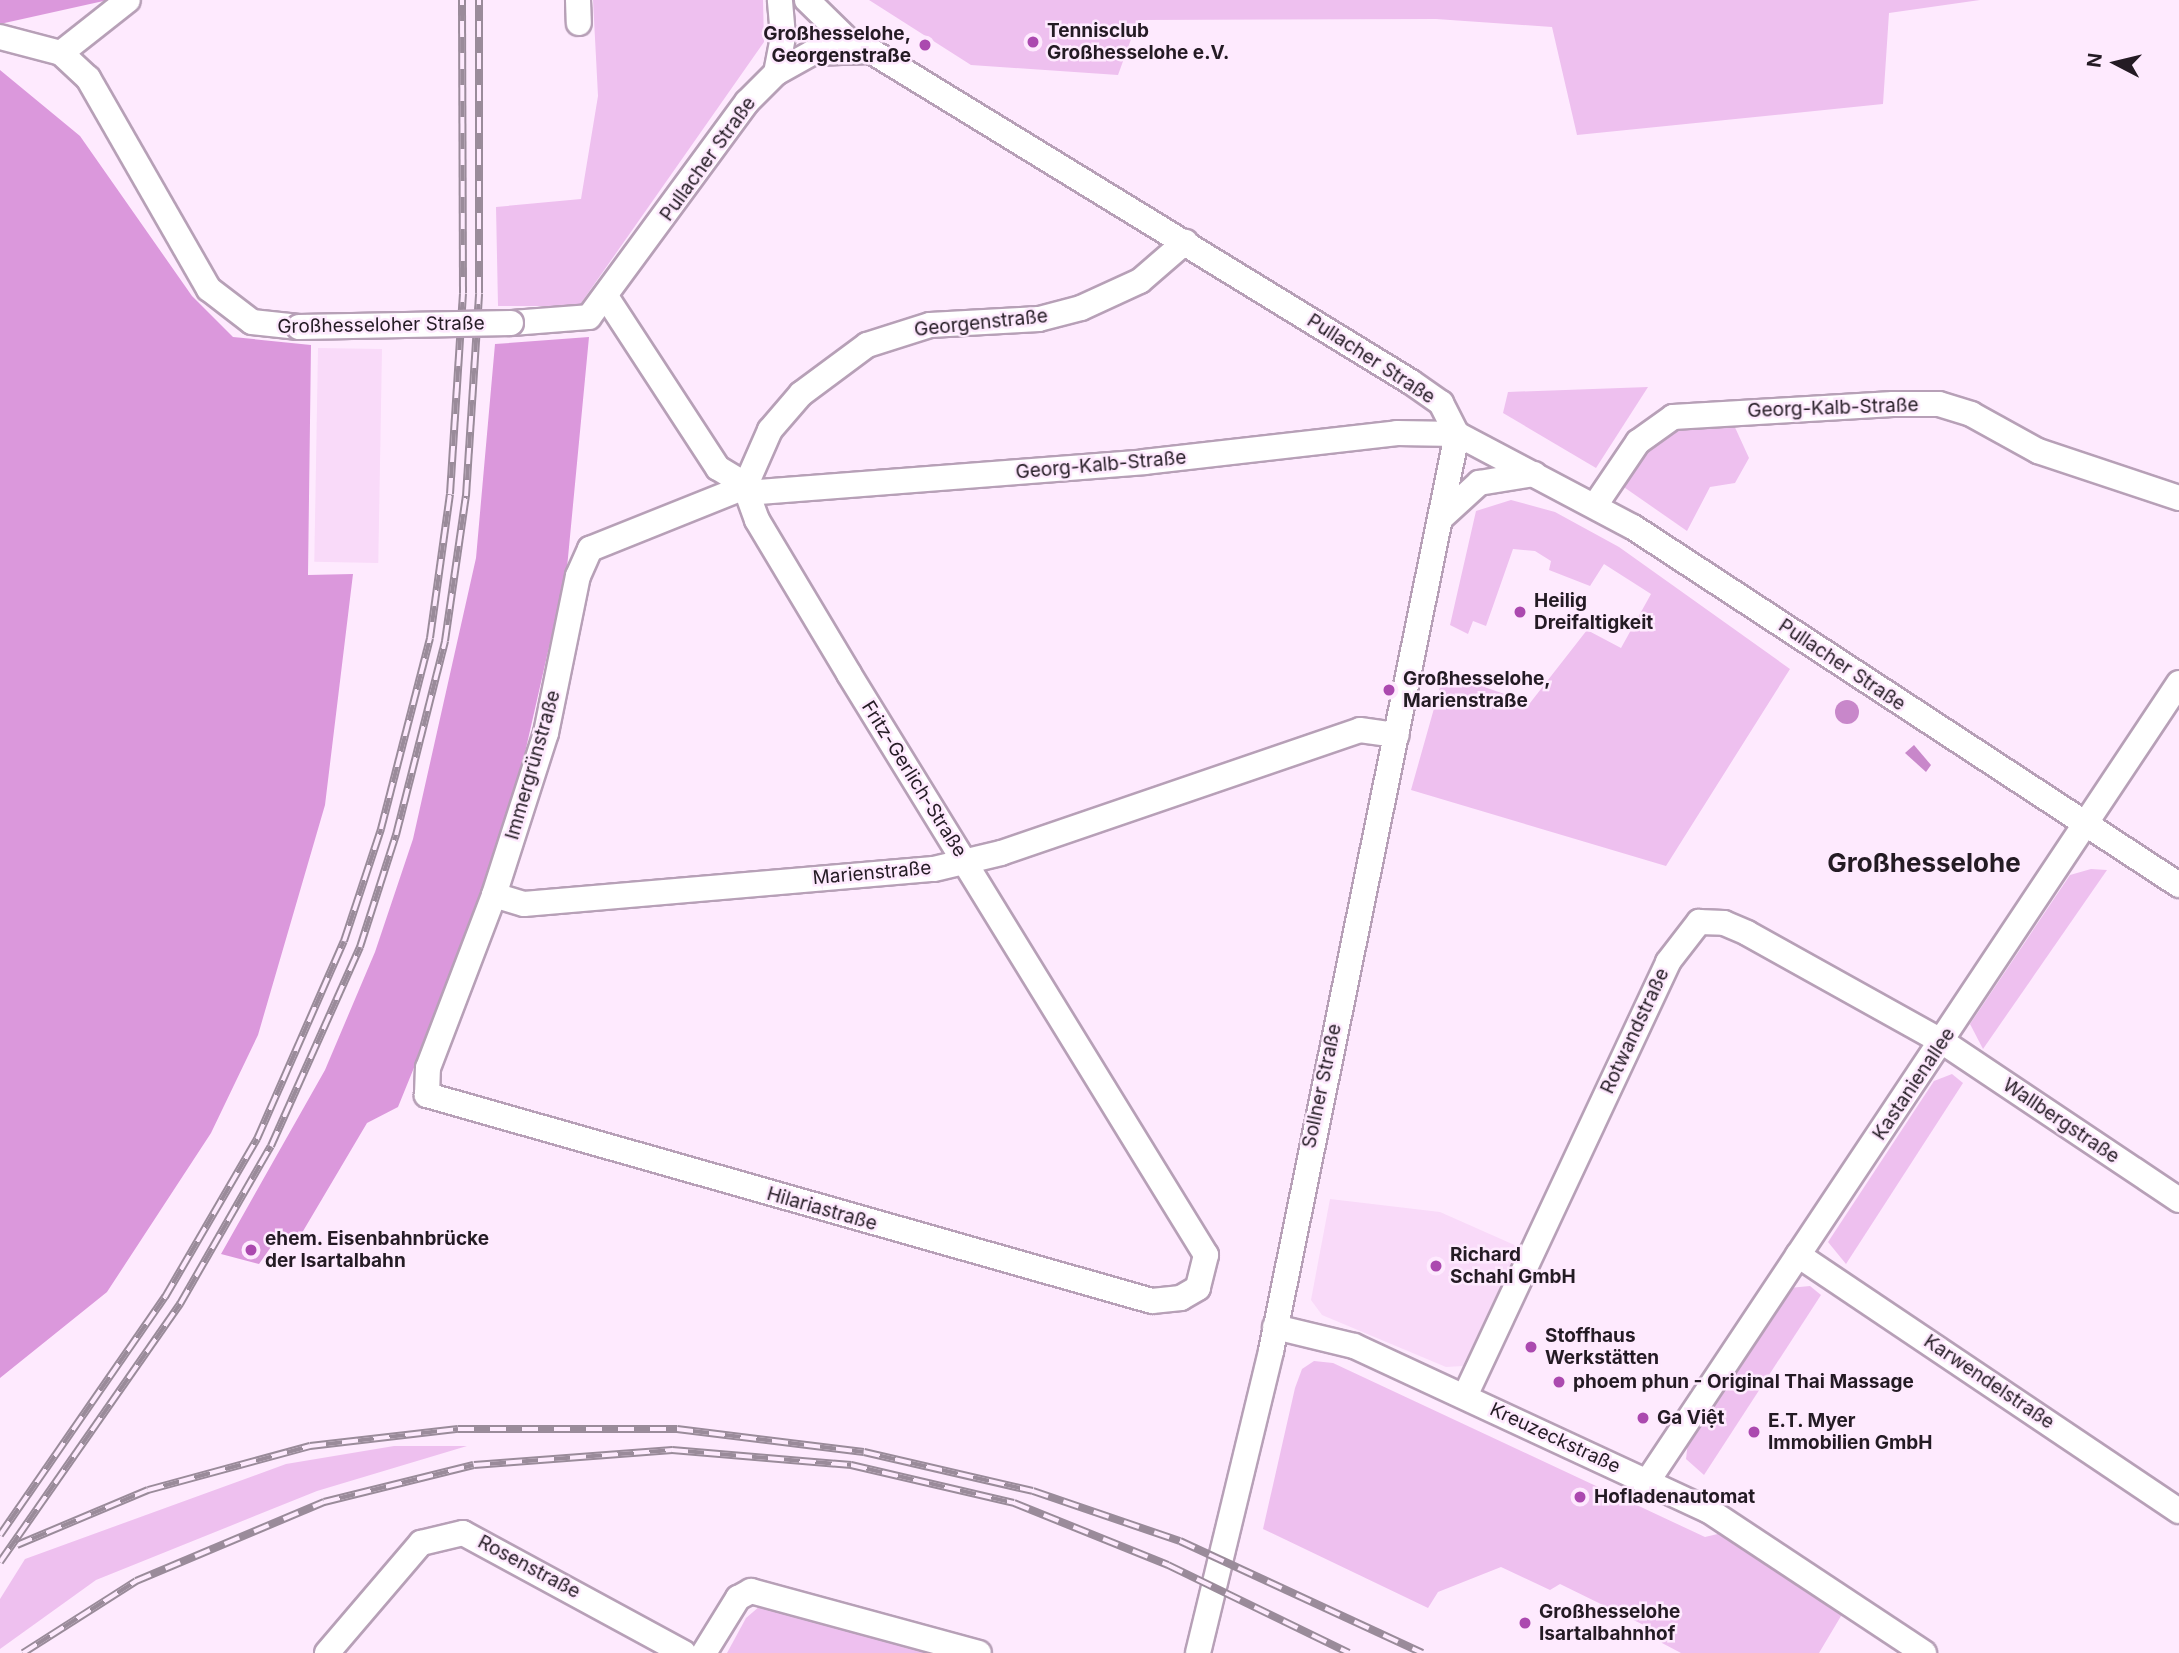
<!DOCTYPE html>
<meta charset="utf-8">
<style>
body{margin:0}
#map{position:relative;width:2179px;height:1653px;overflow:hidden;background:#feeafe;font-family:Inter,sans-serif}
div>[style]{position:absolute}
.built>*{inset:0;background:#f9daf9;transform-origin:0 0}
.green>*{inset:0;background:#eec0ef}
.forest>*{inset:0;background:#db98dc}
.water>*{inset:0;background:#c887ca}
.round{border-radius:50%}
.roads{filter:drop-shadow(2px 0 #b7a0b7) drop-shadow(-2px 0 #b7a0b7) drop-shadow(0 2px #b7a0b7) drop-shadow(0 -2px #b7a0b7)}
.minor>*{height:24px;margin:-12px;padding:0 12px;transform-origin:12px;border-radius:12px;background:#fff}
.rail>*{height:8px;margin-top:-4px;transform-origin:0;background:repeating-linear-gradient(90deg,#feeafe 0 16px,#9a8b9a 0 32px);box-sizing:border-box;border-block:2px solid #9a8b9a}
.bridges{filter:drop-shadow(2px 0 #b7a0b7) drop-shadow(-2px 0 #b7a0b7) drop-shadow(0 2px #b7a0b7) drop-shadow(0 -2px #b7a0b7)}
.minor-bridge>*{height:24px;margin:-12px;padding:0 12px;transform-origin:12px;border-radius:12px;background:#fff}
.dots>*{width:19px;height:19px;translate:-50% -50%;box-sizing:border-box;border:4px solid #feeafe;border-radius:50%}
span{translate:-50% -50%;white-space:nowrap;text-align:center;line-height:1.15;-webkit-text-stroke:5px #feeafe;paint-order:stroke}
.poi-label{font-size:19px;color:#241b24;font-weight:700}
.left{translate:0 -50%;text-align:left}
.right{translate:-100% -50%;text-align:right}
.street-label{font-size:19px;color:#241b24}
.district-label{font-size:26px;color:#241b24;font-weight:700}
.north{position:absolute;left:2081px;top:28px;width:70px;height:70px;-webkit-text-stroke:5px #feeafe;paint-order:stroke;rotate:277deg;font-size:19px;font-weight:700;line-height:28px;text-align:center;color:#241b24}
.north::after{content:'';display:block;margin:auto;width:24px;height:32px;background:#241b24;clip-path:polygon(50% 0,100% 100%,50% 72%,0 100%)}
</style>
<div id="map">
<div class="built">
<div style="left:382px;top:349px;width:214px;height:64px;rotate:91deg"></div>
<div style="clip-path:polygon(1330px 1199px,1440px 1212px,1519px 1247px,1463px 1366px,1446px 1367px,1322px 1315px,1311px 1300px)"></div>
</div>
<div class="green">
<div style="clip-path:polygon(593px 0,763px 0,764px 42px,579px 306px,498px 306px,496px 207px,581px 199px,598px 96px)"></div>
<div style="clip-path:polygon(869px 0,1980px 0,1889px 13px,1883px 104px,1577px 135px,1552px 27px,1436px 19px,1138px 20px,1118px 75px,971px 65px)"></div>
<div style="clip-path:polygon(1648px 387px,1596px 468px,1503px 413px,1508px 392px)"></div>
<div style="clip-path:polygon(1733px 423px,1749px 458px,1735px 483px,1710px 487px,1687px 531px,1618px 483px,1653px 436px,1679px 424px)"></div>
<div style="clip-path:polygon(1511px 500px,1555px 512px,1619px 547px,1790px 669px,1666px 866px,1411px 790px,1444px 673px,1530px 703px,1587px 630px,1621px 648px,1651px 594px,1604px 564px,1590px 586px,1549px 570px,1551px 561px,1535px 551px,1513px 549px,1486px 626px,1473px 621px,1468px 634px,1450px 625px,1476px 511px)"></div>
<div style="clip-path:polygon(2091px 869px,2107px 870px,1983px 1049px,1970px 1024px,2070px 875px)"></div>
<div style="clip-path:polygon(1952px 1074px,1963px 1083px,1846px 1264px,1828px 1242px,1934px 1081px)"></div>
<div style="clip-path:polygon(1810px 1286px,1821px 1295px,1704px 1475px,1686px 1459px,1688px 1442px,1789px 1288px)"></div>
<div style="clip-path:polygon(1314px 1361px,1333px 1363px,1705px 1537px,1726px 1532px,1844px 1611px,1819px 1653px,1681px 1653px,1662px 1643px,1658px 1632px,1560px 1584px,1550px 1590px,1501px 1567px,1438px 1592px,1428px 1608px,1263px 1529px,1295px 1388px,1302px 1369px)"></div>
<div style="clip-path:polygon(394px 1446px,467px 1446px,317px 1491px,96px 1580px,0 1649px,0 1599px,25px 1559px,286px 1464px)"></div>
<div style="clip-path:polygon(760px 1606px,778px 1606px,934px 1653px,727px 1653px,746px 1618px)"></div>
</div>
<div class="forest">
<div style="clip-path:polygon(0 0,108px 0,0 24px)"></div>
<div style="clip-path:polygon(0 70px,80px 136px,192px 296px,233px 337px,311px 345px,308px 575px,353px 574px,325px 805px,258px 1035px,211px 1133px,107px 1292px,0 1378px)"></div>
<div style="clip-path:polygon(589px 337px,567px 568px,524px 757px,483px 898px,398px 1107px,367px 1123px,296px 1243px,273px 1244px,259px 1264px,221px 1254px,325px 1070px,375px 952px,413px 839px,476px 558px,495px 344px)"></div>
</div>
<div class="water">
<div class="round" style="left:1835px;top:700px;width:24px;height:24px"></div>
<div style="clip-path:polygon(1914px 745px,1931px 765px,1926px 772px,1905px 753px)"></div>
</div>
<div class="roads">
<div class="minor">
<div style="left:578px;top:0;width:23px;rotate:88deg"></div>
<div style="left:807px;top:0;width:69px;rotate:44.4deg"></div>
<div style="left:0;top:37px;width:63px;rotate:14.7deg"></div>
<div style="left:61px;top:53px;width:37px;rotate:43deg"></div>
<div style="left:88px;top:78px;width:243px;rotate:60.2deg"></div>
<div style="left:209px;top:289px;width:54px;rotate:37.5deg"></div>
<div style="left:252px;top:322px;width:47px;rotate:6.1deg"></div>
<div style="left:61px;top:53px;width:85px;rotate:-38.3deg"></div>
<div style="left:776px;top:73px;width:38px;rotate:-79deg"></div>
<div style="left:783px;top:36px;width:36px;rotate:-95deg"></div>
<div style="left:607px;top:298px;width:203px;rotate:56.9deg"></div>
<div style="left:718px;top:468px;width:47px;rotate:31deg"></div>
<div style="left:758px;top:492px;width:387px;rotate:-4.4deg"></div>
<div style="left:1144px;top:462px;width:255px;rotate:-6.5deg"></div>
<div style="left:1397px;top:433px;width:60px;rotate:1deg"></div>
<div style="left:511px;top:323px;width:78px;rotate:-4.4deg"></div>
<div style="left:589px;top:317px;width:267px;rotate:-53.7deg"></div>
<div style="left:747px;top:102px;width:41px;rotate:-45deg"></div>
<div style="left:776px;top:73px;width:41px;rotate:-29.1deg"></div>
<div style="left:812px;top:53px;width:59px;rotate:-1.9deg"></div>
<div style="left:871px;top:51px;width:633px;rotate:31.51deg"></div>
<div style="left:1411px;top:382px;width:37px;rotate:35deg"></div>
<div style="left:1441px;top:403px;width:35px;rotate:63deg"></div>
<div style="left:1457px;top:434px;width:199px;rotate:27.9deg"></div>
<div style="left:1633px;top:527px;width:653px;rotate:33.25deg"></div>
<div style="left:745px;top:487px;width:35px;rotate:70deg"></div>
<div style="left:757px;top:520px;width:179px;rotate:59.1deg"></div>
<div style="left:849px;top:674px;width:682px;rotate:58.43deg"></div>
<div style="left:1206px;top:1255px;width:34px;rotate:104deg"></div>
<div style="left:1198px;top:1288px;width:20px;rotate:150deg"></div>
<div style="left:1181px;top:1298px;width:29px;rotate:174deg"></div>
<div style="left:1152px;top:1301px;width:754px;rotate:-164.14deg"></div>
<div style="left:427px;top:1095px;width:27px;rotate:-88deg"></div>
<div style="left:428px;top:1068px;width:185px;rotate:-69.1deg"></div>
<div style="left:494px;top:895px;width:170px;rotate:-72.2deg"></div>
<div style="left:546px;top:733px;width:160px;rotate:-78.5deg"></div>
<div style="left:578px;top:576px;width:30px;rotate:-66deg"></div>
<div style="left:590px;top:549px;width:167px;rotate:-21.8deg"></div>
<div style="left:745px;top:487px;width:62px;rotate:-66.3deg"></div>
<div style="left:770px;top:430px;width:48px;rotate:-49.3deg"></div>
<div style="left:801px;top:394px;width:82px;rotate:-36.6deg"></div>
<div style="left:867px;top:345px;width:66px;rotate:-17.6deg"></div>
<div style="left:930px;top:325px;width:109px;rotate:-3.2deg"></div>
<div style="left:1039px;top:319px;width:43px;rotate:-14.7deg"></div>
<div style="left:1081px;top:308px;width:65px;rotate:-24.6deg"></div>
<div style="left:1140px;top:281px;width:60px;rotate:-40.9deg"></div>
<div style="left:1596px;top:504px;width:75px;rotate:-55.9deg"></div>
<div style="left:1638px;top:442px;width:43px;rotate:-35.5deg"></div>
<div style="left:1673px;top:417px;width:220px;rotate:-3.4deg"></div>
<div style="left:1893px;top:404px;width:46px"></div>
<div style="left:1939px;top:404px;width:34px;rotate:17deg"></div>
<div style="left:1971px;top:414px;width:77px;rotate:28.9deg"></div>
<div style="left:2038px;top:451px;width:149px;rotate:18.4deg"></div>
<div style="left:1441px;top:518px;width:52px;rotate:-42.6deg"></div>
<div style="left:1479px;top:483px;width:56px;rotate:-9.3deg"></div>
<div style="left:494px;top:895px;width:31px;rotate:17deg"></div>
<div style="left:524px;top:904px;width:411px;rotate:-4.9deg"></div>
<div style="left:934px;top:869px;width:69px;rotate:-13.4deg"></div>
<div style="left:1001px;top:853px;width:379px;rotate:-18.9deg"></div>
<div style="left:1360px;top:730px;width:37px;rotate:8deg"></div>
<div style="left:1798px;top:1255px;width:459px;rotate:33.9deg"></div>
<div style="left:1275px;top:1327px;width:81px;rotate:13.5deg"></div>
<div style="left:1354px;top:1346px;width:390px;rotate:24.9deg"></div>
<div style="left:1708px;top:1510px;width:259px;rotate:33.5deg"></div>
<div style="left:1465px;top:1396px;width:479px;rotate:-64.9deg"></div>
<div style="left:1668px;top:962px;width:51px;rotate:-52.2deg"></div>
<div style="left:1699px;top:922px;width:25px;rotate:2deg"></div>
<div style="left:1724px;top:923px;width:25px;rotate:23deg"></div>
<div style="left:1747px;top:933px;width:224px;rotate:29.1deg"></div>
<div style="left:1943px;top:1042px;width:284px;rotate:33.8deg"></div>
<div style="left:1647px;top:1482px;width:960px;rotate:-56.34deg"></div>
<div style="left:327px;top:1653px;width:145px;rotate:-49.5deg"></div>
<div style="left:421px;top:1543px;width:43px;rotate:-13.4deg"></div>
<div style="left:463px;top:1533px;width:251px;rotate:28.5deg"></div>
<div style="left:704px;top:1653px;width:65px;rotate:-58.3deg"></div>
<div style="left:738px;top:1598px;width:15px;rotate:-28deg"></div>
<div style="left:751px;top:1591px;width:236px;rotate:15.2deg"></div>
<div style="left:1198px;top:1653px;width:311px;rotate:-76.4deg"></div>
<div style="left:1271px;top:1351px;width:936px;rotate:-78.53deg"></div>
</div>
</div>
<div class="rail">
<div style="left:0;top:1535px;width:290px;rotate:-55.3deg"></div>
<div style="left:165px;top:1297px;width:183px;rotate:-59.8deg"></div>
<div style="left:257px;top:1139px;width:216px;rotate:-66.3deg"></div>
<div style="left:344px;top:941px;width:118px;rotate:-71.7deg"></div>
<div style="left:381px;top:829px;width:197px;rotate:-75.6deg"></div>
<div style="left:430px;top:638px;width:145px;rotate:-82.1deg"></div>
<div style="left:450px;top:494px;width:201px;rotate:-86.3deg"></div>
<div style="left:463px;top:293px;width:293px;rotate:-90.2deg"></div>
<div style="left:17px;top:1545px;width:142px;rotate:-22.8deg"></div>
<div style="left:148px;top:1490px;width:168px;rotate:-15.2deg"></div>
<div style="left:310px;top:1446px;width:149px;rotate:-6.6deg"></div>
<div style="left:458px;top:1429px;width:219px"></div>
<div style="left:677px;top:1429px;width:188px;rotate:7deg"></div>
<div style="left:864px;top:1452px;width:173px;rotate:13deg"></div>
<div style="left:1033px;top:1491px;width:155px;rotate:18.8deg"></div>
<div style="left:1180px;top:1541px;width:267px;rotate:24.8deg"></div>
<div style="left:0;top:1562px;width:315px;rotate:-55.1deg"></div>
<div style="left:180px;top:1304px;width:182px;rotate:-60.1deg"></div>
<div style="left:271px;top:1146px;width:218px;rotate:-65.9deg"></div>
<div style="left:360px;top:947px;width:118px;rotate:-72.2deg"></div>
<div style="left:396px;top:835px;width:200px;rotate:-75.8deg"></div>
<div style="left:445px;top:641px;width:147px;rotate:-81.8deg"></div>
<div style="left:466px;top:496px;width:203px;rotate:-86.3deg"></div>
<div style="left:479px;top:293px;width:293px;rotate:-90deg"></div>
<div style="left:23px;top:1653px;width:134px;rotate:-32.5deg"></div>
<div style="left:136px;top:1581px;width:204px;rotate:-22.8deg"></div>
<div style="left:324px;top:1502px;width:154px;rotate:-13.9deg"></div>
<div style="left:474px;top:1465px;width:199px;rotate:-4.3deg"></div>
<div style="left:672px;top:1450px;width:180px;rotate:4.8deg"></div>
<div style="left:851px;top:1465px;width:167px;rotate:13.1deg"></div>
<div style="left:1014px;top:1503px;width:166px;rotate:21.9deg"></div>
<div style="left:1168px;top:1565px;width:201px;rotate:25.9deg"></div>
</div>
<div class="bridges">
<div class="minor-bridge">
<div style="left:299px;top:327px;width:212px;rotate:-1.1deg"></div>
</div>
</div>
<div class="dots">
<div style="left:1033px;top:42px;background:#ab49af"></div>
<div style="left:925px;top:45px;background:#ab49af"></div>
<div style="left:1520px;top:612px;background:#ab49af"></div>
<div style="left:1389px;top:690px;background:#ab49af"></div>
<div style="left:251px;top:1250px;background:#ab49af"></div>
<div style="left:1436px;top:1266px;background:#ab49af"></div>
<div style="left:1531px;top:1347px;background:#ab49af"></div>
<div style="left:1559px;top:1382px;background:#ab49af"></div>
<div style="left:1643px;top:1418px;background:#ab49af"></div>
<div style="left:1754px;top:1432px;background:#ab49af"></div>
<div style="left:1580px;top:1497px;background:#ab49af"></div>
<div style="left:1525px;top:1623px;background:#ab49af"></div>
</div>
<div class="poi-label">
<span class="left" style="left:1047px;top:42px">Tennisclub<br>Großhesselohe e.V.</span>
<span class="right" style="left:911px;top:45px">Großhesselohe,<br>Georgenstraße</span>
<span class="left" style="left:1534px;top:612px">Heilig<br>Dreifaltigkeit</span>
<span class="left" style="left:1403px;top:690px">Großhesselohe,<br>Marienstraße</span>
<span class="left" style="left:265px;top:1250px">ehem. Eisenbahnbrücke<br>der Isartalbahn</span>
<span class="left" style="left:1450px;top:1266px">Richard<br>Schahl GmbH</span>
<span class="left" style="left:1545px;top:1347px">Stoffhaus<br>Werkstätten</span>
<span class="left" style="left:1573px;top:1382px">phoem phun - Original Thai Massage</span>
<span class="left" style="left:1657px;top:1418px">Ga Việt</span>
<span class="left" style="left:1768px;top:1432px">E.T. Myer<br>Immobilien GmbH</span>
<span class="left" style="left:1594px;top:1497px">Hofladenautomat</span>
<span class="left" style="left:1539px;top:1623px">Großhesselohe<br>Isartalbahnhof</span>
</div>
<div class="street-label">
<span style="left:708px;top:159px;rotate:-54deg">Pullacher Straße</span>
<span style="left:981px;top:323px;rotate:-6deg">Georgenstraße</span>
<span style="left:381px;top:325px;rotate:-1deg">Großhesseloher Straße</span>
<span style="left:1371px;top:359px;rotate:33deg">Pullacher Straße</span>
<span style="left:1833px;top:408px;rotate:-2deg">Georg-Kalb-Straße</span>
<span style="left:1101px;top:465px;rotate:-5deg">Georg-Kalb-Straße</span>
<span style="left:1842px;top:665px;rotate:34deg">Pullacher Straße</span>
<span style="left:533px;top:765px;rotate:-74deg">Immergrünstraße</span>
<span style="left:914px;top:779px;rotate:58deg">Fritz-Gerlich-Straße</span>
<span style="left:872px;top:873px;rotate:-5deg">Marienstraße</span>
<span style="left:1635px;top:1031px;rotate:-65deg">Rotwandstraße</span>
<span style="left:1914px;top:1084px;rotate:-56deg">Kastanienallee</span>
<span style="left:1322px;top:1086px;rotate:-78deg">Sollner Straße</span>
<span style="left:2061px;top:1121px;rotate:34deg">Wallbergstraße</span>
<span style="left:822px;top:1209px;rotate:16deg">Hilariastraße</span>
<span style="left:1989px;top:1382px;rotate:34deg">Karwendelstraße</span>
<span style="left:1555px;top:1438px;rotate:25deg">Kreuzeckstraße</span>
<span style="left:529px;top:1567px;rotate:28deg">Rosenstraße</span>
</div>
<div class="district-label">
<span style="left:1924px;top:863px">Großhesselohe</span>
</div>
<div class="north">N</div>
</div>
